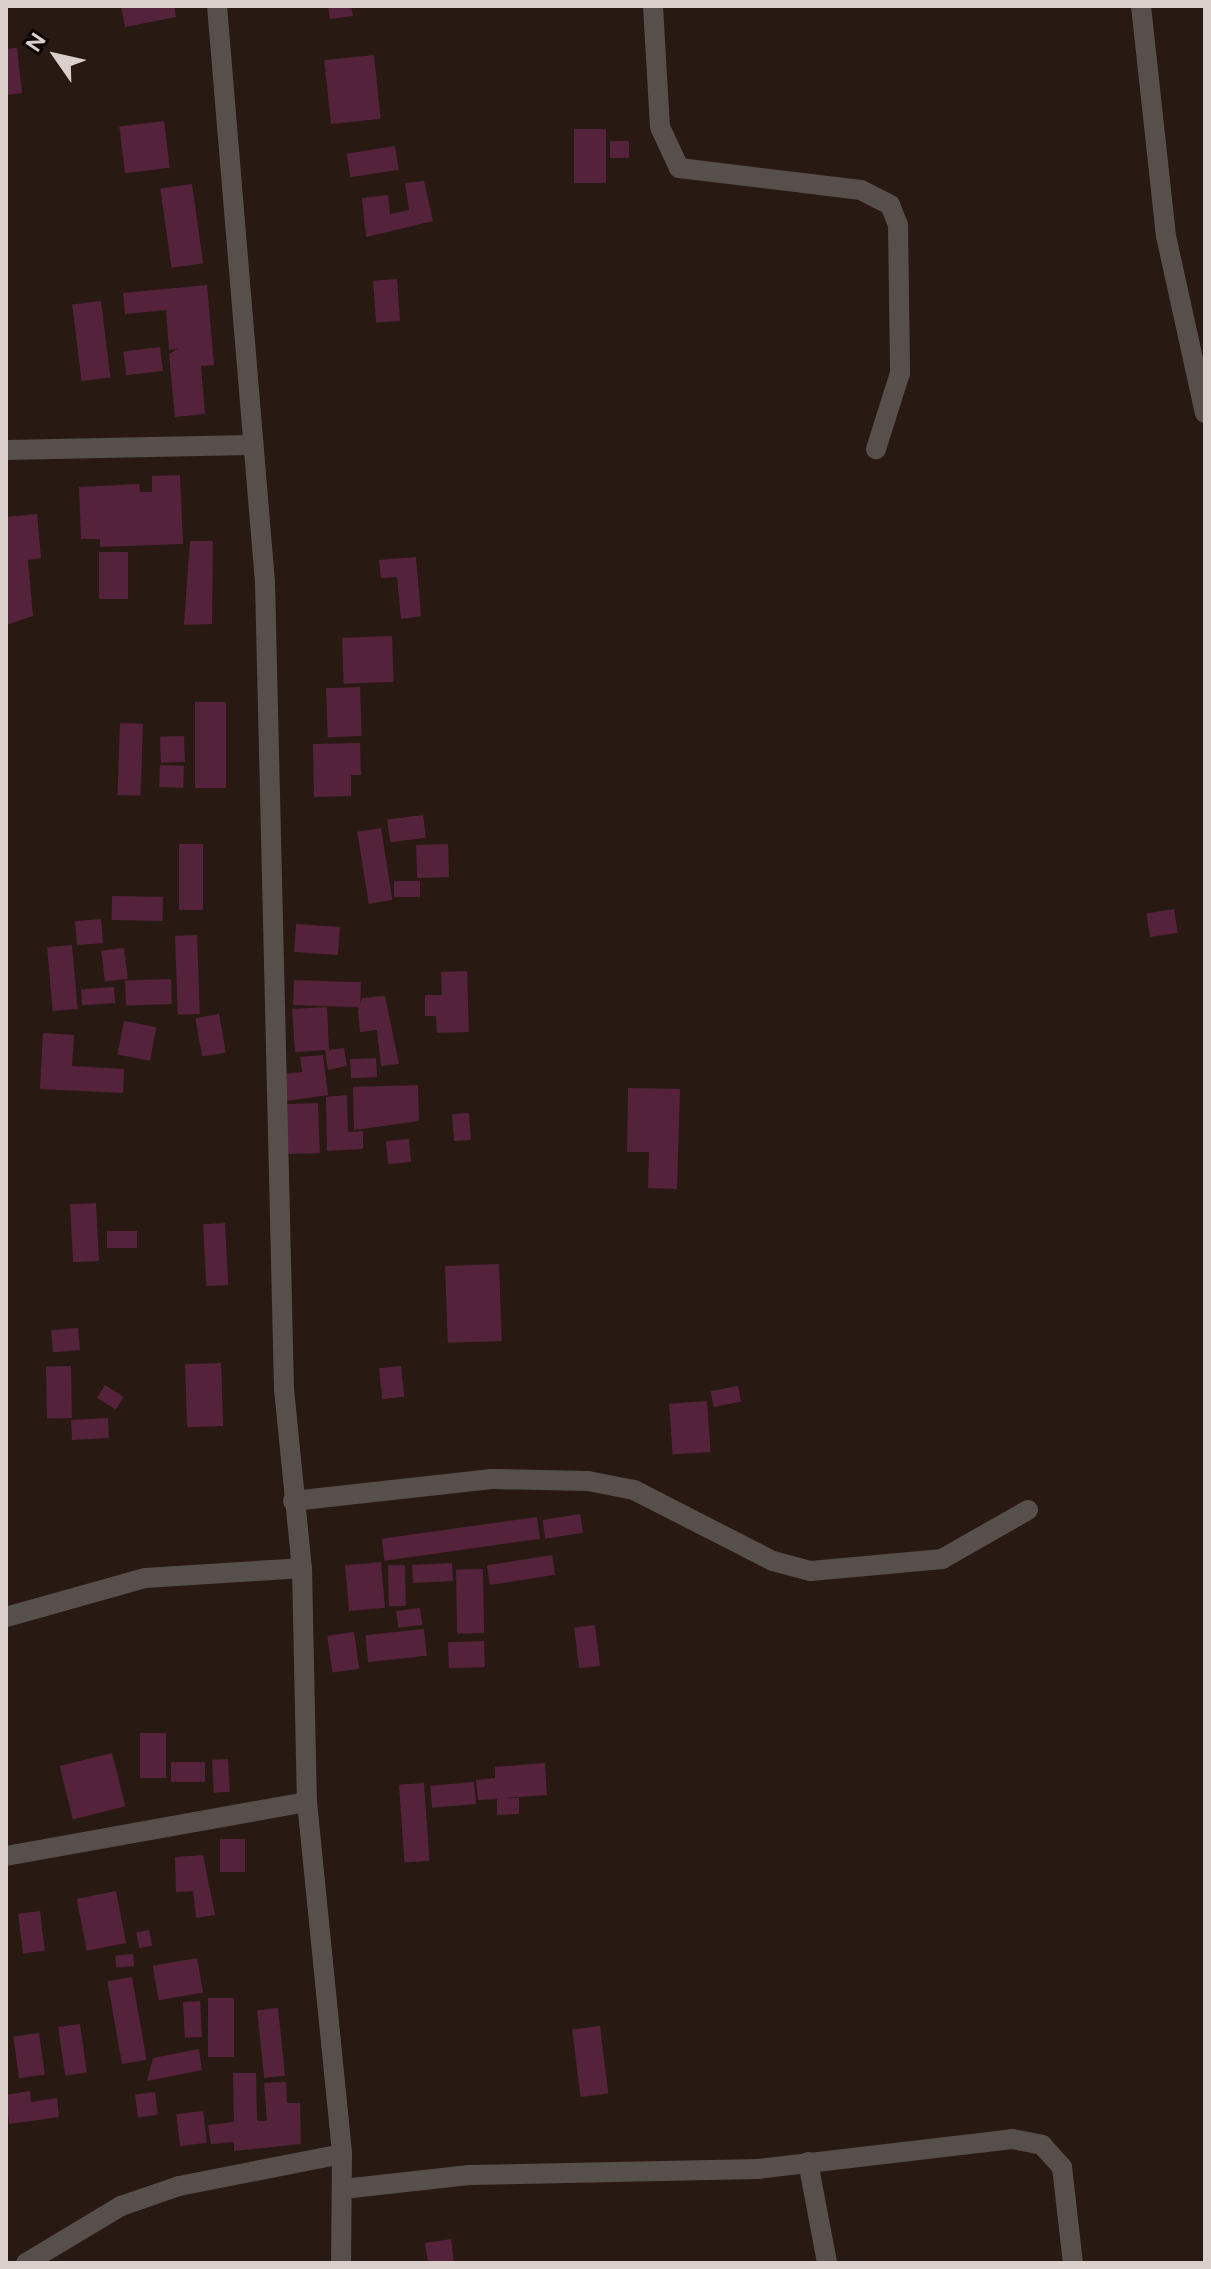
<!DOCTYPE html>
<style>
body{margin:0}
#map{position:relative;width:1211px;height:2269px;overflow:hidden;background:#291913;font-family:Figtree,sans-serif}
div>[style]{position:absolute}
.building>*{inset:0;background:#54233b;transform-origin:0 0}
.minor>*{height:20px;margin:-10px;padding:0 10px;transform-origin:10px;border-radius:10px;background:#574f4b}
.tertiary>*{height:20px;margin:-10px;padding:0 10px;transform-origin:10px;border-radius:10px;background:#574f4b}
span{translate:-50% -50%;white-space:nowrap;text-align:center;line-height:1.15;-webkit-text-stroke:8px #0d0604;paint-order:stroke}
.frame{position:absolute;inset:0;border:8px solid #dacfca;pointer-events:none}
.north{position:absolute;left:16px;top:16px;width:80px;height:80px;-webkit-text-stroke:6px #0d0604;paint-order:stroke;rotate:304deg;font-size:22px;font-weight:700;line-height:32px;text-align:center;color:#dacfca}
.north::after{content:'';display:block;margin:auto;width:28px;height:36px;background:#dacfca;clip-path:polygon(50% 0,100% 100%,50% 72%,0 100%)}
</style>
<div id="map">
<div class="building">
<div style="clip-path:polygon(121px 6px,174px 6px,176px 17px,125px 27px)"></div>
<div style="clip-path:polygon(328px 6px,351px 6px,353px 16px,330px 19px)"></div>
<div style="clip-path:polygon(17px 48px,22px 93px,6px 95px,6px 49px)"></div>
<div style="left:374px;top:55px;width:64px;height:50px;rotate:84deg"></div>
<div style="left:164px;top:121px;width:47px;height:45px;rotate:83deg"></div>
<div style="left:606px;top:129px;width:54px;height:32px;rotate:90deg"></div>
<div style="left:610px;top:141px;width:19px;height:17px"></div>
<div style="left:395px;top:146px;width:24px;height:49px;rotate:81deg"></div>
<div style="clip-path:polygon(424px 181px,433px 221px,366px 237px,362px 198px,388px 195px,390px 214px,409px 210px,405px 183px)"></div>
<div style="left:192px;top:184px;width:80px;height:32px;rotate:82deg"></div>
<div style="left:397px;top:279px;width:42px;height:24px;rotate:86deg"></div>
<div style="clip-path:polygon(207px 285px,214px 365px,201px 366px,205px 414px,175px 417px,169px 354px,179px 348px,169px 350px,166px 310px,125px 314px,123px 293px)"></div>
<div style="left:101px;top:301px;width:77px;height:29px;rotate:83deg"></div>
<div style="left:160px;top:347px;width:24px;height:37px;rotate:83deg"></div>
<div style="clip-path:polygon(180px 475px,183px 544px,100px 547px,100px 539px,81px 539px,79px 487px,139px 484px,140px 492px,152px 492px,152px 476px)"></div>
<div style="clip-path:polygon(37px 514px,41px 558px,28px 560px,33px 616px,6px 625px,6px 517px)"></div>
<div style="clip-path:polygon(190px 541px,213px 541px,212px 624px,184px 625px)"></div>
<div style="left:99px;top:552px;width:29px;height:47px"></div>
<div style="clip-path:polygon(416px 557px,421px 616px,401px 619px,397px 577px,381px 578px,379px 560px)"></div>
<div style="left:392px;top:636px;width:46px;height:50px;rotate:88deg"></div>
<div style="left:360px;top:687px;width:49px;height:34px;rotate:88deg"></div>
<div style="left:195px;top:702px;width:31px;height:86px"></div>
<div style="left:120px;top:723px;width:23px;height:72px;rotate:2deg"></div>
<div style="left:184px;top:736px;width:26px;height:24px;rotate:88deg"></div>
<div style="clip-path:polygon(360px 743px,361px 775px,351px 775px,351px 796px,314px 797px,313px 744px)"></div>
<div style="left:160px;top:765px;width:24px;height:22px;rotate:2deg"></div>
<div style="left:423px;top:815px;width:23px;height:36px;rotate:83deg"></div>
<div style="left:381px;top:828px;width:73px;height:24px;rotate:81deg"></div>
<div style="left:179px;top:844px;width:24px;height:66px"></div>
<div style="left:448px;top:844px;width:33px;height:32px;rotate:88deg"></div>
<div style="left:420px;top:881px;width:16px;height:26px;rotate:90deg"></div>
<div style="left:112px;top:896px;width:51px;height:24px;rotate:1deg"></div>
<div style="left:1174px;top:909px;width:24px;height:28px;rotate:81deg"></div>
<div style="left:101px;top:919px;width:24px;height:26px;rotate:85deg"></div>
<div style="left:296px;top:924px;width:44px;height:28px;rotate:4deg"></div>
<div style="left:197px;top:935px;width:79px;height:22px;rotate:88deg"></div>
<div style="left:72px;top:945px;width:64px;height:25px;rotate:85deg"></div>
<div style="left:124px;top:948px;width:31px;height:23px;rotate:83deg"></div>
<div style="clip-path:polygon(467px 971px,469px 1032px,437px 1033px,436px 1016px,425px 1016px,425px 995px,442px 995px,441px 972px)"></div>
<div style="left:171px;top:979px;width:25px;height:46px;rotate:88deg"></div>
<div style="left:294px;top:980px;width:67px;height:25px;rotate:2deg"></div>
<div style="left:114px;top:987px;width:16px;height:33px;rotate:86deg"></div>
<div style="clip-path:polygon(385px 996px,399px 1064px,381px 1066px,377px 1030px,360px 1032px,358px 1011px,362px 998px)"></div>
<div style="clip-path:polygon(327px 1007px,329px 1050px,344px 1048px,347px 1066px,328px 1070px,325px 1050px,295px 1052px,292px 1009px)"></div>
<div style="left:219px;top:1014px;width:39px;height:24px;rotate:80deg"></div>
<div style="left:124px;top:1021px;width:33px;height:34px;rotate:11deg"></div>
<div style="clip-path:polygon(43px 1033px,74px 1035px,72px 1066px,124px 1069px,123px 1093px,40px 1089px)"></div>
<div style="clip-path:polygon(323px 1055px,328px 1095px,286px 1101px,283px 1074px,302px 1072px,300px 1057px)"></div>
<div style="left:376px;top:1058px;width:19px;height:26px;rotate:87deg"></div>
<div style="clip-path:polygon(418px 1085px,419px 1121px,354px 1130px,353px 1087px)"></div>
<div style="clip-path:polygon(628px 1088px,680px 1089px,677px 1189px,648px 1188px,649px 1152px,627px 1152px)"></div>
<div style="clip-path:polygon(347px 1095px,348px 1132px,363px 1131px,363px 1149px,327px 1151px,326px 1097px)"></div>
<div style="left:318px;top:1103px;width:50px;height:37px;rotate:88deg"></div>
<div style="left:469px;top:1113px;width:27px;height:17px;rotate:86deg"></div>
<div style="left:409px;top:1139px;width:23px;height:23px;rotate:85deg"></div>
<div style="left:96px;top:1203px;width:58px;height:26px;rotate:87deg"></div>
<div style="left:225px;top:1223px;width:62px;height:22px;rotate:87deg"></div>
<div style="left:137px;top:1231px;width:17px;height:30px;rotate:90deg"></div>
<div style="left:499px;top:1264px;width:77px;height:54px;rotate:88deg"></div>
<div style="left:78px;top:1328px;width:22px;height:27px;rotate:85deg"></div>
<div style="left:221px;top:1363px;width:63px;height:36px;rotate:88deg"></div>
<div style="left:71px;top:1366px;width:52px;height:25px;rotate:89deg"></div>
<div style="left:401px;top:1366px;width:31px;height:22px;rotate:84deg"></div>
<div style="left:105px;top:1385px;width:22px;height:15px;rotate:32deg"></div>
<div style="left:738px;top:1386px;width:16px;height:28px;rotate:79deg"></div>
<div style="left:707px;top:1401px;width:51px;height:38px;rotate:86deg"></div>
<div style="left:108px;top:1418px;width:20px;height:37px;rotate:87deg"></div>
<div style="left:580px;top:1514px;width:19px;height:38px;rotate:81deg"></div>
<div style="left:537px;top:1517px;width:22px;height:157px;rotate:82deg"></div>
<div style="left:552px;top:1555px;width:20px;height:66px;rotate:81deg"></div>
<div style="left:381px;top:1562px;width:46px;height:36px;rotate:85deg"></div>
<div style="left:452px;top:1563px;width:18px;height:40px;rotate:87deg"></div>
<div style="left:405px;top:1565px;width:41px;height:17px;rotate:89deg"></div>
<div style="left:483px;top:1569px;width:64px;height:27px;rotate:89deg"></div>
<div style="left:420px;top:1608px;width:17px;height:24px;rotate:83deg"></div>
<div style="left:595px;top:1625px;width:41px;height:21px;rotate:83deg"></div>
<div style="left:424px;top:1629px;width:27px;height:59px;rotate:84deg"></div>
<div style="left:354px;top:1632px;width:37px;height:27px;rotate:82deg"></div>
<div style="left:484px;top:1641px;width:26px;height:36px;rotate:88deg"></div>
<div style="left:140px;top:1733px;width:26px;height:45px"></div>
<div style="left:112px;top:1753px;width:55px;height:54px;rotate:76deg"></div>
<div style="left:228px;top:1759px;width:33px;height:16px;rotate:87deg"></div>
<div style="left:205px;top:1762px;width:20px;height:34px;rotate:90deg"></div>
<div style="clip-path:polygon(545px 1763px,547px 1795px,506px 1798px,519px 1798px,519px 1814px,497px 1815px,497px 1799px,478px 1800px,476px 1780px,495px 1778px,495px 1767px)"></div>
<div style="left:474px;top:1782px;width:22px;height:44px;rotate:85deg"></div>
<div style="left:424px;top:1783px;width:78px;height:25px;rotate:86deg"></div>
<div style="left:220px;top:1839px;width:25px;height:33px"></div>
<div style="clip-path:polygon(203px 1855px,215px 1915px,196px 1918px,193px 1891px,176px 1892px,175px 1857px)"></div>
<div style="left:116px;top:1891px;width:53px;height:40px;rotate:79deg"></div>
<div style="left:40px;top:1911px;width:40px;height:22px;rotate:83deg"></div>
<div style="left:149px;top:1930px;width:16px;height:13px;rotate:79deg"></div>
<div style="left:133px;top:1954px;width:12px;height:18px;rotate:85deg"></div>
<div style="left:197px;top:1958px;width:35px;height:45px;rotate:80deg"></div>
<div style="left:132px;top:1977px;width:84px;height:25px;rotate:80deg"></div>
<div style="left:208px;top:1998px;width:26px;height:59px"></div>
<div style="left:200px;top:2001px;width:36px;height:17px;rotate:87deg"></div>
<div style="left:278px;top:2008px;width:68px;height:21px;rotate:84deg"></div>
<div style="left:80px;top:2024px;width:49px;height:22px;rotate:82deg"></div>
<div style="left:600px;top:2026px;width:68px;height:28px;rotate:83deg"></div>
<div style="left:39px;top:2033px;width:42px;height:26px;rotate:82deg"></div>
<div style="clip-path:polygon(199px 2049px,202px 2070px,147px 2081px,153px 2058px)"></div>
<div style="clip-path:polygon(233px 2073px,256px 2073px,257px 2121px,267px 2121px,264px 2083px,286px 2082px,287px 2103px,300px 2103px,301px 2144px,234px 2151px,234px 2142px,211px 2144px,208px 2125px,234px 2122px)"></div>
<div style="clip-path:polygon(30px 2091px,31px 2102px,57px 2098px,59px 2117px,9px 2124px,6px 2095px)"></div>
<div style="left:155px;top:2092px;width:23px;height:20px;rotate:83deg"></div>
<div style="left:203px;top:2111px;width:32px;height:27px;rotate:83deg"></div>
<div style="clip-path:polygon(451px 2239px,454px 2263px,428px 2263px,425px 2243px)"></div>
</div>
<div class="minor">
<div style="left:653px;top:6px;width:121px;rotate:86.7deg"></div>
<div style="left:660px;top:127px;width:45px;rotate:65.1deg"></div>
<div style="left:679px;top:168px;width:183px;rotate:6.9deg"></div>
<div style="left:861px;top:190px;width:33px;rotate:27deg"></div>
<div style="left:890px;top:205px;width:22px;rotate:68deg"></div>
<div style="left:898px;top:225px;width:148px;rotate:89.2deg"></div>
<div style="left:900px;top:373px;width:80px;rotate:107.5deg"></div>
<div style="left:1141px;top:6px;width:231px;rotate:83.8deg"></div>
<div style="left:1166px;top:236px;width:181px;rotate:77.6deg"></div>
<div style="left:6px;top:450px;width:243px;rotate:-1.2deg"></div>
<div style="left:293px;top:1501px;width:200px;rotate:-6.3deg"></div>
<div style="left:492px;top:1479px;width:96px;rotate:1.2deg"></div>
<div style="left:588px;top:1481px;width:47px;rotate:11.1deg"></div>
<div style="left:634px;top:1490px;width:156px;rotate:27.1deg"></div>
<div style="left:773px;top:1561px;width:39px;rotate:15deg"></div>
<div style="left:811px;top:1571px;width:132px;rotate:-5.2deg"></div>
<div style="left:942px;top:1559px;width:99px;rotate:-29.7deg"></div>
<div style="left:6px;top:1617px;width:144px;rotate:-15.7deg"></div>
<div style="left:145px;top:1578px;width:157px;rotate:-3.6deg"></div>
<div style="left:6px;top:1856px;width:306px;rotate:-10.2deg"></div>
<div style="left:808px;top:2162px;width:103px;rotate:79.3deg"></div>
<div style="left:343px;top:2189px;width:127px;rotate:-6.3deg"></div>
<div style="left:469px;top:2175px;width:289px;rotate:-1.2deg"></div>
<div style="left:758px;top:2169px;width:256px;rotate:-6.7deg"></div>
<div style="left:1012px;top:2139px;width:31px;rotate:11deg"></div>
<div style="left:1042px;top:2145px;width:30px;rotate:48deg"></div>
<div style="left:1062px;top:2167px;width:97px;rotate:83.5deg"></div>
<div style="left:26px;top:2263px;width:111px;rotate:-31deg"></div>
<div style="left:121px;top:2206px;width:61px;rotate:-19deg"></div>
<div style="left:179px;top:2186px;width:166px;rotate:-11.1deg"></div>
</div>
<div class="tertiary">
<div style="left:217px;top:6px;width:578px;rotate:85.24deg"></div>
<div style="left:265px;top:582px;width:807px;rotate:88.65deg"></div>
<div style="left:284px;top:1389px;width:180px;rotate:84.3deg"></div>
<div style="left:302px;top:1568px;width:234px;rotate:88.8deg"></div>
<div style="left:307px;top:1802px;width:354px;rotate:84.3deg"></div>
<div style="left:342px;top:2154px;width:109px;rotate:90.5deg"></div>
</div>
<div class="frame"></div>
<div class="north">N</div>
</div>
